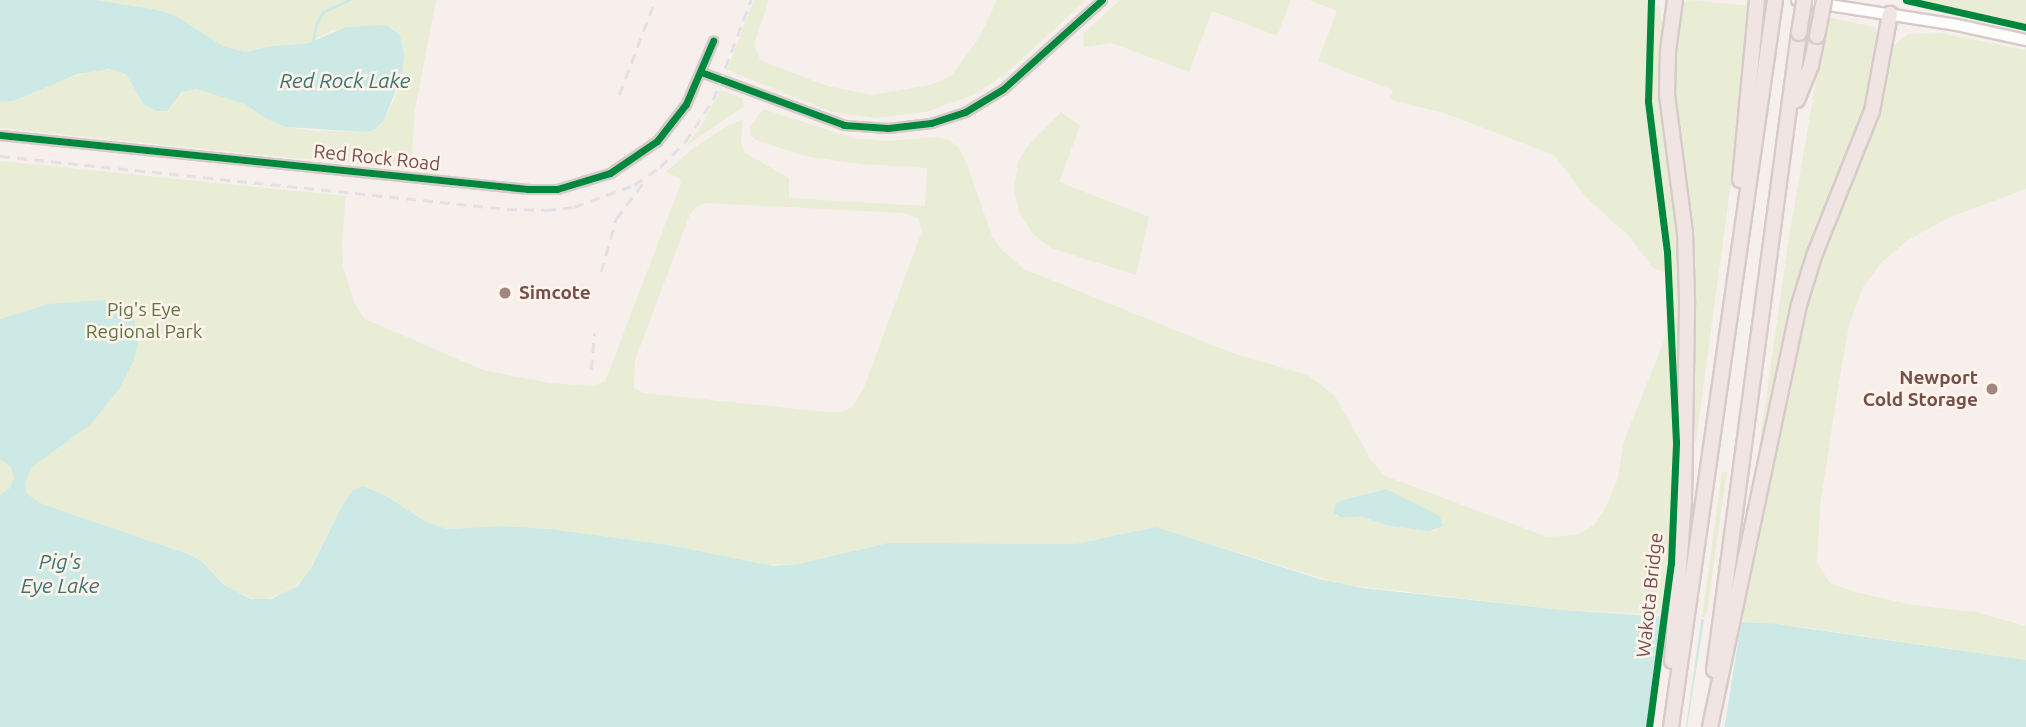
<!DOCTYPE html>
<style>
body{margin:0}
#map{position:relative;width:2026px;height:727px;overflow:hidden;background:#f7efeb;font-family:Ubuntu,sans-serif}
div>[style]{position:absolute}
.green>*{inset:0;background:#e9edd5}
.water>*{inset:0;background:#cce9e5}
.pier>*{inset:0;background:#f7efeb;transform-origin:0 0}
.stream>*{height:2.5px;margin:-1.25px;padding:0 1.25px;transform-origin:1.25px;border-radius:1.25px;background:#cce9e5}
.roads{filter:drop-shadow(2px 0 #d6cbc8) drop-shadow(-2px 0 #d6cbc8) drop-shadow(0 2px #d6cbc8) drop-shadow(0 -2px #d6cbc8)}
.street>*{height:7px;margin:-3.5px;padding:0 3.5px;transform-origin:3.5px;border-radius:3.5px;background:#fefdfc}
.secondary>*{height:10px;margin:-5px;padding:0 5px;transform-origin:5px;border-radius:5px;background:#fefdfc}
.highway>*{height:14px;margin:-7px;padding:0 7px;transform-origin:7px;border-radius:7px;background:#f1e5e4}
.rail>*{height:2.5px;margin-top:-1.25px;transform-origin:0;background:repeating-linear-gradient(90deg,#e3e1e5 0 10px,transparent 0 17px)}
.bridges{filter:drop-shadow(2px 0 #d8ccc9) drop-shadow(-2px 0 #d8ccc9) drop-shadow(0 2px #d8ccc9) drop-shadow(0 -2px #d8ccc9)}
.highway-bridge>*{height:14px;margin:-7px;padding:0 7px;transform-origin:7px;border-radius:7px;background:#f1e5e4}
.cycleway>*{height:7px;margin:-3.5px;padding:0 3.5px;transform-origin:3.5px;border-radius:3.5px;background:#00873e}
.dots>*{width:19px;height:19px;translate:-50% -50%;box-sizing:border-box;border:4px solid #fff3ec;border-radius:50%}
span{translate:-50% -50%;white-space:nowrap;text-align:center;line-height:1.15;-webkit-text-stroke:5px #fff3ec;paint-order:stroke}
.street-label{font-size:19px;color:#764e4a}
.poi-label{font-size:19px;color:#764e4a;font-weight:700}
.left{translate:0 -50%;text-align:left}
.right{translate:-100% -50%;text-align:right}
.park-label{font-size:19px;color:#5d763f}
.water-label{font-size:21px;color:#3a7470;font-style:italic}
</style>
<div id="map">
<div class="green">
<div style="clip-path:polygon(94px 0,436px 0,415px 110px,411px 170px,0 128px,0 102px,13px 101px,42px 87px,95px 70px,116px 70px,126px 74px,141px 101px,156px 111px,167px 111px,183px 92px,196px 89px,245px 104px,286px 127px,319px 131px,365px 132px,374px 130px,389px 111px,400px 83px,402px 46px,392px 27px,387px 25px,331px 31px,309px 43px,272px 46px,245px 52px,223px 46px,174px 15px)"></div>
<div style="clip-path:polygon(754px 0,769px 0,754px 44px,760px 60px,827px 86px,873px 95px,930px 85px,951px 76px,979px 38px,997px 0,1086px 0,1003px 76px,973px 95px,926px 112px,876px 118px,832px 112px,727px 70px)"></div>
<div style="clip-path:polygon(1120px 0,1291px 0,1277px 36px,1212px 11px,1189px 72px,1112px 43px,1084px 47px,1083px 34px)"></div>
<div style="clip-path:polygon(1309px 0,1649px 0,1645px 104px,1660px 205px,1666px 273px,1653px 268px,1630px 237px,1586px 197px,1554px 155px,1444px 113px,1395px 101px,1390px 98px,1393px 90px,1318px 61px,1337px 11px)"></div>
<div style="clip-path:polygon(1688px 0,1750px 6px,1739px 123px,1696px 441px,1690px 441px,1673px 97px,1674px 54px,1681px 6px)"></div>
<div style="clip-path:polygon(1916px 0,2026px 0,2026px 25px,1989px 16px)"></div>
<div style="clip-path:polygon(1659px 4px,1663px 30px,1661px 111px,1678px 237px,1680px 422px,1669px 247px,1650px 87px,1653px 20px,1655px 7px)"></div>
<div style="clip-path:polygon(1827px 17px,1875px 27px,1878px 36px,1877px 52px,1865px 110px,1813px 242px,1760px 468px,1756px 468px,1789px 237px)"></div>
<div style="clip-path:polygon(1941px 33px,2026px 50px,2026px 189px,1948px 218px,1908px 240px,1883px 261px,1863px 287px,1849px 325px,1838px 388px,1820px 506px,1817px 563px,1830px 583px,1855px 592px,1912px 605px,1975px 612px,2026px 626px,2026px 660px,1809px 628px,1742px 621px,1741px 617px,1801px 324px,1818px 262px,1875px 127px,1894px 45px,1908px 34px)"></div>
<div style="clip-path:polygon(720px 90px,742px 98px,744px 106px,686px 146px,705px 120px)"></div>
<div style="clip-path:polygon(evenodd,763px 109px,853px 138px,887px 141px,937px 137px,949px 140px,959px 148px,968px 167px,992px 236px,1001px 249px,1024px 269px,1232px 353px,1308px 375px,1335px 396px,1371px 460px,1385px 476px,1547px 537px,1576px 535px,1594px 525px,1604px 511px,1618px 478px,1624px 441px,1664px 341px,1668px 317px,1674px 463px,1669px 552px,1660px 614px,1562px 610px,1340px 584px,1156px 527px,1075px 544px,888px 543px,798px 564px,765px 565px,669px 545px,550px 529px,503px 526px,447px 529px,426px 522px,386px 496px,363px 486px,353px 490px,343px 504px,305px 578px,290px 591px,260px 601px,232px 590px,188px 554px,42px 504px,0 497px,0 161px,346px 196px,342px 240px,343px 266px,354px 302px,365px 319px,483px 370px,549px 383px,594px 386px,605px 381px,608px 374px,681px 183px,679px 178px,666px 172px,695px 147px,726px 127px,743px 119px,741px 140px,744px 152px,789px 178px,789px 198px,925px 206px,927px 168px,862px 164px,809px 157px,758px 141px,751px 136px,750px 127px,763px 109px,706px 203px,904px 213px,918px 218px,922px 231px,863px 390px,852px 407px,842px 412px,826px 412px,643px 393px,634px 388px,635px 360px,690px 214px,697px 206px,706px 203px,763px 109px,1386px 489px,1440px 517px,1436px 531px,1385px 525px,1361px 516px,1336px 516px,1342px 500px,1386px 489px)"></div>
<div style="clip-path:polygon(1061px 112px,1080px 126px,1059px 182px,1149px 217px,1136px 275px,1051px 248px,1032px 233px,1019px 212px,1014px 190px,1018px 162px,1028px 146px)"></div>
<div style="clip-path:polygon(1722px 472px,1727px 472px,1707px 612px,1705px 618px,1702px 617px)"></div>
</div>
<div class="water">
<div style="clip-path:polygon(0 0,94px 0,153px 9px,174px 15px,223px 46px,245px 52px,272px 46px,309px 43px,346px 27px,387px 25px,400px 36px,404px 55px,402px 75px,384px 120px,374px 130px,365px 132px,286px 127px,267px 119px,245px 104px,196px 89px,182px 92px,167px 111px,156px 111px,143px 104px,126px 74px,109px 69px,78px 74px,13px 101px,0 102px)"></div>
<div style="clip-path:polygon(105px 300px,126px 308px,135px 321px,138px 343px,134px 360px,119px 389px,91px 424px,32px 467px,25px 483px,27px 494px,42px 504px,188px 554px,201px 561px,224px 585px,251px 599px,271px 599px,298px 586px,311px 568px,343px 504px,353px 490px,363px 486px,386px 496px,426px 522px,447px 529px,503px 526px,550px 529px,669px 545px,773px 566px,798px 564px,888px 543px,1075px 544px,1156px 527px,1319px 579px,1363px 588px,1562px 610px,1777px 624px,2026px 660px,2026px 727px,0 727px,0 495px,10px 488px,14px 478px,11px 467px,0 459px,0 319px,49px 304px)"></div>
<div style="clip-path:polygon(1386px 489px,1440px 516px,1443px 526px,1429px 531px,1385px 525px,1361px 516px,1342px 518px,1334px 513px,1335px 504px,1342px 500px)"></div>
</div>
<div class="pier">
<div style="clip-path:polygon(1660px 611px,1702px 614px,1686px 727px,1646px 727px,1660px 630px)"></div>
<div style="left:1705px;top:614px;width:37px;height:114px;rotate:9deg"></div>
</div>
<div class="stream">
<div style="left:313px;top:41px;width:17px;rotate:-80deg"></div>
<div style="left:316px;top:24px;width:14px;rotate:-60deg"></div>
<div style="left:323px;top:12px;width:29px;rotate:-25deg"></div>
</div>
<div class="roads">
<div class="street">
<div style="left:701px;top:72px;width:153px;rotate:20.3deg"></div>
<div style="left:844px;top:125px;width:44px;rotate:3.9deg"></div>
<div style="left:888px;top:128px;width:43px;rotate:-6.6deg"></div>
<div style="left:931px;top:123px;width:36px;rotate:-18deg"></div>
<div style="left:965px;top:112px;width:44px;rotate:-31.2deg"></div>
<div style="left:1003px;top:89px;width:133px;rotate:-42deg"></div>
<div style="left:0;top:135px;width:531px;rotate:5.84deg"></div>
<div style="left:528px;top:189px;width:29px"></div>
<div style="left:557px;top:189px;width:55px;rotate:-16.8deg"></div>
<div style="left:610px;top:173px;width:57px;rotate:-34.2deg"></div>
<div style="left:657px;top:141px;width:47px;rotate:-51.9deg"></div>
<div style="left:686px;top:104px;width:69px;rotate:-66.8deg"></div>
</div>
<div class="secondary">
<div style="left:1797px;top:0;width:162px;rotate:8.9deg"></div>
<div style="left:1957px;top:25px;width:71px;rotate:12.3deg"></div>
</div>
<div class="highway">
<div style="left:1797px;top:100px;width:38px;rotate:-68deg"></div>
<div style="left:1811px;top:65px;width:30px;rotate:-78deg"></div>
<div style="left:1740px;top:180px;width:181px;rotate:-84.6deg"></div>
<div style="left:1672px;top:661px;width:161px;rotate:-85.7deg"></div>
<div style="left:1684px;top:500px;width:200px;rotate:-89.1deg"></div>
<div style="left:1687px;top:300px;width:67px;rotate:-91.7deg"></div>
<div style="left:1685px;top:233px;width:140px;rotate:-97.4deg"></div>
<div style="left:1667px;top:94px;width:43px;rotate:-88.7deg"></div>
<div style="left:1668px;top:51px;width:51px;rotate:-82.2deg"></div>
<div style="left:1714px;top:670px;width:643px;rotate:-82.4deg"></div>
<div style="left:1671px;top:727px;width:734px;rotate:-81.86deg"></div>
<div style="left:1710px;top:727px;width:431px;rotate:-78.1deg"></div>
<div style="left:1799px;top:305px;width:51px;rotate:-73deg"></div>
<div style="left:1814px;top:256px;width:156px;rotate:-68.2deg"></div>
<div style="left:1872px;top:111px;width:99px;rotate:-79.5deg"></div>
</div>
</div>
<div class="rail">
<div style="left:619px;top:95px;width:102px;rotate:-69.2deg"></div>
<div style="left:0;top:156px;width:510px;rotate:5.97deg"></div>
<div style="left:507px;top:209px;width:39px;rotate:1deg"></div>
<div style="left:546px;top:210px;width:28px;rotate:-6deg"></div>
<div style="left:574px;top:207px;width:64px;rotate:-20.1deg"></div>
<div style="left:634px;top:185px;width:32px;rotate:-35deg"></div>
<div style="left:660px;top:167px;width:35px;rotate:-45deg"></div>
<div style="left:685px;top:142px;width:50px;rotate:-56.3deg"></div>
<div style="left:713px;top:100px;width:107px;rotate:-69.2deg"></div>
<div style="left:601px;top:272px;width:55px;rotate:-74.2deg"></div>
<div style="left:616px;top:219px;width:44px;rotate:-53.4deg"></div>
<div style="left:591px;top:370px;width:37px;rotate:-85deg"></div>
</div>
<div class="bridges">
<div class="highway-bridge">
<div style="left:1799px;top:33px;width:33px;rotate:-81deg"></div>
<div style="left:1817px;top:36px;width:37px;rotate:-79deg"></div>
</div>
</div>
<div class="cycleway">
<div style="left:1906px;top:0;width:123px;rotate:12.7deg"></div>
<div style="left:701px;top:72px;width:153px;rotate:20.3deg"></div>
<div style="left:844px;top:125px;width:44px;rotate:3.9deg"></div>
<div style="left:888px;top:128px;width:43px;rotate:-6.6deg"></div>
<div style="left:931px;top:123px;width:36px;rotate:-18deg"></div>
<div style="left:965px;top:112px;width:44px;rotate:-31.2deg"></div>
<div style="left:1003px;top:89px;width:133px;rotate:-42deg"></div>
<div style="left:0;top:135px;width:531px;rotate:5.84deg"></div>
<div style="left:528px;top:189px;width:29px"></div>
<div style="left:557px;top:189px;width:55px;rotate:-16.8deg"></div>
<div style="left:610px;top:173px;width:57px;rotate:-34.2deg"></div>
<div style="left:657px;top:141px;width:47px;rotate:-51.9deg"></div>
<div style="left:686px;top:104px;width:69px;rotate:-66.8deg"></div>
<div style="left:1649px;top:727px;width:165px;rotate:-82.4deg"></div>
<div style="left:1671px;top:563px;width:121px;rotate:-87.6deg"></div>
<div style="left:1676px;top:442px;width:190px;rotate:-92.7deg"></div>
<div style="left:1667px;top:252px;width:152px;rotate:-97.2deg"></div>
<div style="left:1648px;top:101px;width:101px;rotate:-88.3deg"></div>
</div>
<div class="dots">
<div style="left:505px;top:293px;background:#a38682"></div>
<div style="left:1992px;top:389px;background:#a38682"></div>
</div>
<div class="street-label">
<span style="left:377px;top:158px;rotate:6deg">Red Rock Road</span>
<span style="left:1650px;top:595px;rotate:-84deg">Wakota Bridge</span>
</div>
<div class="poi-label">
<span class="left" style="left:519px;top:293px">Simcote</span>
<span class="right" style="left:1978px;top:389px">Newport<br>Cold Storage</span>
</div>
<div class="park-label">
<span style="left:144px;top:321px">Pig's Eye<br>Regional Park</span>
</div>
<div class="water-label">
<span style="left:345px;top:80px">Red Rock Lake</span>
<span style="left:60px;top:573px">Pig's<br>Eye Lake</span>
</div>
</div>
